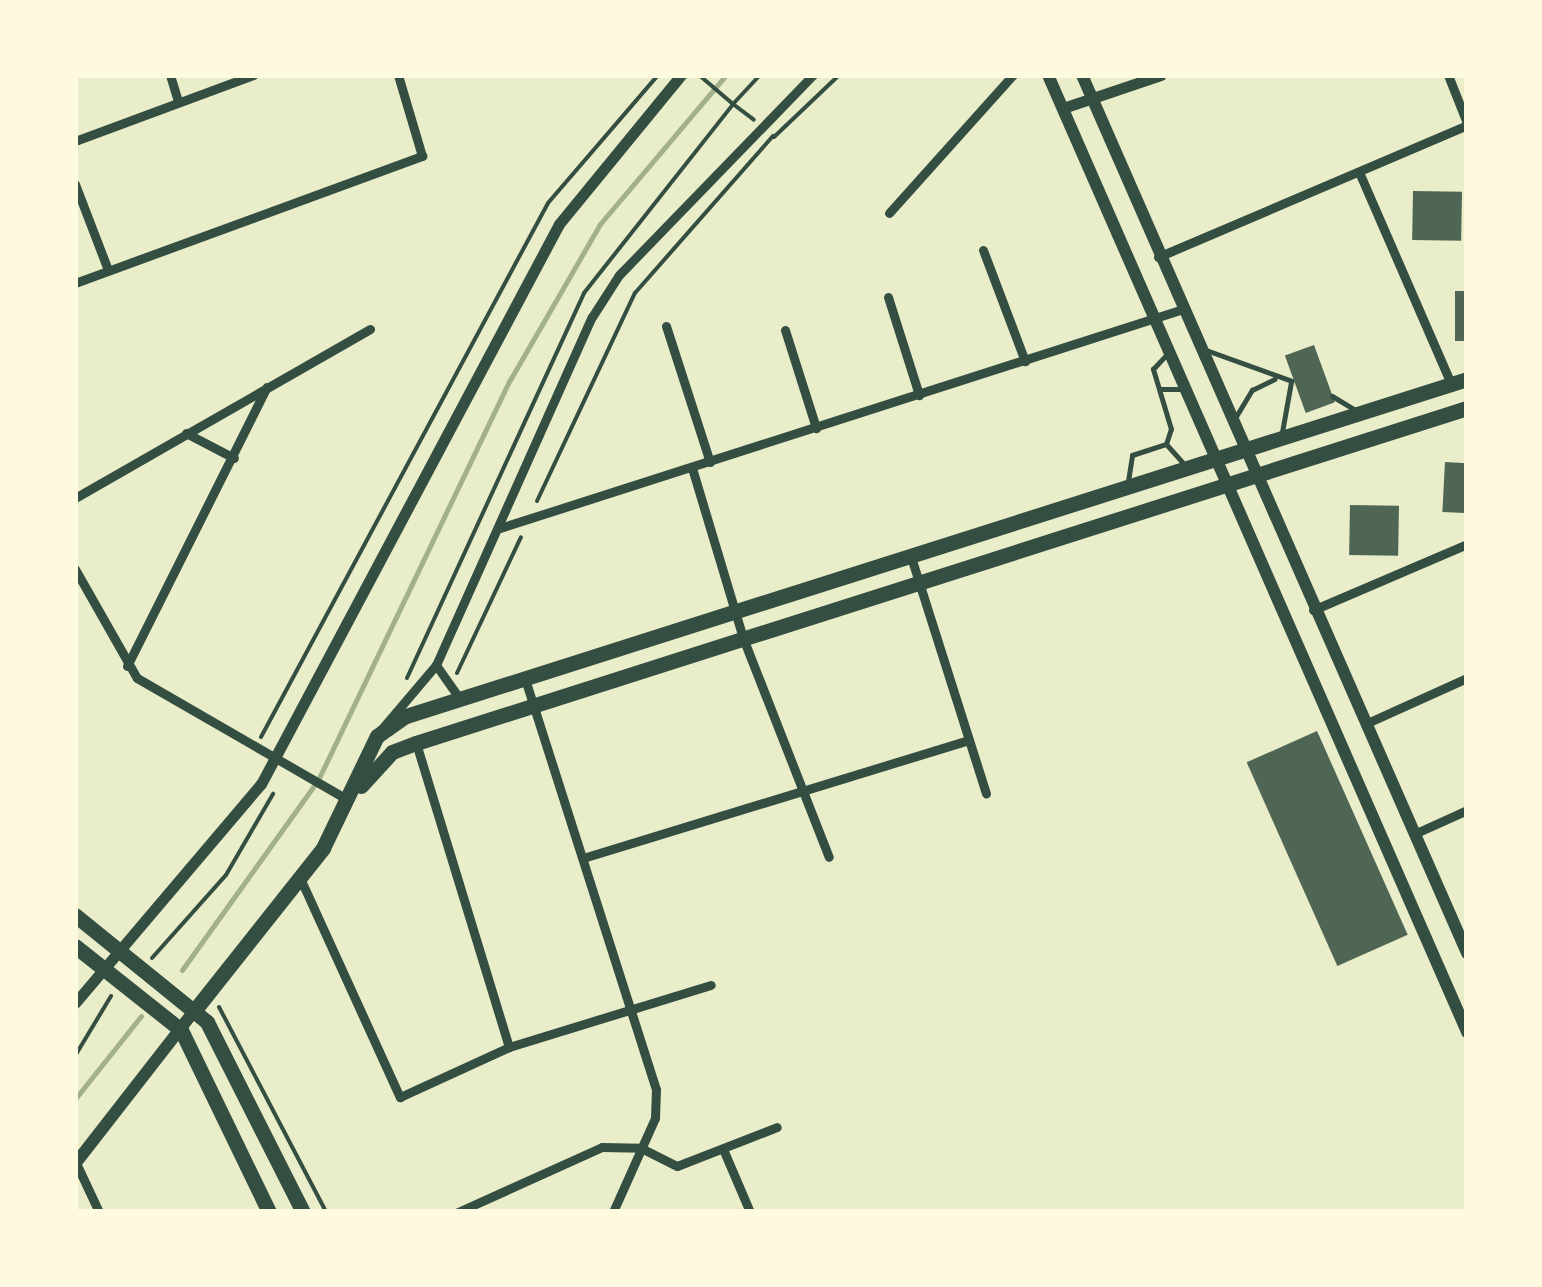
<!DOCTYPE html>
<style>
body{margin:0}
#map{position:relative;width:1542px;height:1287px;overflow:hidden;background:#e9edc9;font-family:Arial,sans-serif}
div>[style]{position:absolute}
.stream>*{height:5px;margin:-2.5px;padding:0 2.5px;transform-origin:2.5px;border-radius:2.5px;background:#a3b18a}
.building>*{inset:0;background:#4f6655;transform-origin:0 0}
.path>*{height:4px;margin:-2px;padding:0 2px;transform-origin:2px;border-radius:2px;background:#344e41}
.service>*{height:5px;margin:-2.5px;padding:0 2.5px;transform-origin:2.5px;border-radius:2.5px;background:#344e41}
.minor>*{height:9px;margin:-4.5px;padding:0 4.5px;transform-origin:4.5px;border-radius:4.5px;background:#344e41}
.tertiary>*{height:11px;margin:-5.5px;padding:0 5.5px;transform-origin:5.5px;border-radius:5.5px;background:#344e41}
.secondary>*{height:12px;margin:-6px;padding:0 6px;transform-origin:6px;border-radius:6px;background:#344e41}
.primary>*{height:15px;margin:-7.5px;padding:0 7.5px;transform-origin:7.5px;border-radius:7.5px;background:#344e41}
span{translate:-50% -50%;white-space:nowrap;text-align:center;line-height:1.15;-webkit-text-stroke:10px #fefae0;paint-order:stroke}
.frame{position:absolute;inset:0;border:78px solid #fefae0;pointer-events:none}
</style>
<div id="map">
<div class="stream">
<div style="left:182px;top:970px;width:234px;rotate:-54.4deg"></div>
<div style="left:318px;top:780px;width:444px;rotate:-64.4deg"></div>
<div style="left:510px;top:380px;width:180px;rotate:-60deg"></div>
<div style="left:600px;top:224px;width:195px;rotate:-49.8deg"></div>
<div style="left:75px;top:1099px;width:106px;rotate:-51.5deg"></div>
</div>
<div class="building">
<div style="left:1413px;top:191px;width:49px;height:49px;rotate:1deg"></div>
<div style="left:1455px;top:291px;width:12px;height:50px"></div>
<div style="left:1314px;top:345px;width:61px;height:31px;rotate:70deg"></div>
<div style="left:1445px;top:462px;width:22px;height:50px;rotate:3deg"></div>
<div style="left:1350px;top:505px;width:49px;height:50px;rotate:1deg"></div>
<div style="left:1317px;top:731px;width:223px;height:77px;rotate:66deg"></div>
</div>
<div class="path">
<div style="left:699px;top:75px;width:45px;rotate:40.5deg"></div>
<div style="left:733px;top:104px;width:40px;rotate:-47deg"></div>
<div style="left:774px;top:137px;width:90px;rotate:-43.6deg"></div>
<div style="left:537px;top:501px;width:230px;rotate:-64.8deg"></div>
<div style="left:635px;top:293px;width:209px;rotate:-48.7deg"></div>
<div style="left:457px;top:673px;width:150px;rotate:-64.8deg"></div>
<div style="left:407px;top:678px;width:424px;rotate:-65.3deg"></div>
<div style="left:584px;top:293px;width:241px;rotate:-51.7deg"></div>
<div style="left:733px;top:104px;width:26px;rotate:37deg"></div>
<div style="left:261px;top:737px;width:606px;rotate:-61.74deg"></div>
<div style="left:548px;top:203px;width:169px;rotate:-49.3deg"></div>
<div style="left:152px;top:958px;width:111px;rotate:-48.3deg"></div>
<div style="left:226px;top:875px;width:94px;rotate:-59.9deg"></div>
<div style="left:219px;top:1007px;width:231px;rotate:62.4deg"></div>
<div style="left:75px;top:1056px;width:70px;rotate:-59deg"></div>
</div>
<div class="service">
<div style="left:1206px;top:350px;width:91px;rotate:19.8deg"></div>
<div style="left:1160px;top:389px;width:22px"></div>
<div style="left:1332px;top:396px;width:26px;rotate:31deg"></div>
<div style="left:1235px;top:418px;width:33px;rotate:-59deg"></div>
<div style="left:1252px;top:390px;width:25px;rotate:-26deg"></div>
<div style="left:1282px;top:432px;width:51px;rotate:-79.8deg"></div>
<div style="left:1166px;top:444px;width:16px;rotate:-72deg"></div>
<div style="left:1171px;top:429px;width:63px;rotate:-106.7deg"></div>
<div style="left:1153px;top:369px;width:19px;rotate:-47deg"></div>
<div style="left:1166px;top:444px;width:27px;rotate:48deg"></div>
<div style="left:1128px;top:481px;width:26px;rotate:-81deg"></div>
<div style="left:1132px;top:455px;width:36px;rotate:-18deg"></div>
</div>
<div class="minor">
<div style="left:170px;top:75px;width:27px;rotate:73deg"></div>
<div style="left:1448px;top:75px;width:52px;rotate:68.4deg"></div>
<div style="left:75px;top:141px;width:190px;rotate:-20.3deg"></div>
<div style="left:1359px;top:172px;width:231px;rotate:66.5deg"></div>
<div style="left:75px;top:184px;width:92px;rotate:69deg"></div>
<div style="left:889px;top:213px;width:186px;rotate:-48.1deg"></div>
<div style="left:983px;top:250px;width:119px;rotate:69.3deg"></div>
<div style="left:1158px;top:257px;width:336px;rotate:-23.1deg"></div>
<div style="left:75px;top:283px;width:370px;rotate:-20.1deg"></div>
<div style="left:422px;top:156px;width:84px;rotate:-106.5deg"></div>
<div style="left:888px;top:297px;width:103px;rotate:72.4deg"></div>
<div style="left:666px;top:326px;width:143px;rotate:72.1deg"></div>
<div style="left:785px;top:330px;width:103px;rotate:72.4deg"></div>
<div style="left:186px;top:433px;width:54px;rotate:27.5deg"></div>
<div style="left:692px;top:468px;width:177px;rotate:73.3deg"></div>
<div style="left:743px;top:638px;width:235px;rotate:68.6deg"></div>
<div style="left:75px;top:498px;width:340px;rotate:-29.8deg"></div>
<div style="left:500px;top:528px;width:714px;rotate:-17.78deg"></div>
<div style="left:911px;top:557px;width:248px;rotate:72.4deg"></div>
<div style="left:75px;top:569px;width:125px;rotate:60.4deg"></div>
<div style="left:137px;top:678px;width:242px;rotate:30deg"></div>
<div style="left:1313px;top:610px;width:168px;rotate:-23.2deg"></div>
<div style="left:436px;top:665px;width:42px;rotate:54.8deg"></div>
<div style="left:127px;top:666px;width:312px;rotate:-63.4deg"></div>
<div style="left:525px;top:679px;width:430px;rotate:72.3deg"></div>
<div style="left:656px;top:1089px;width:29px;rotate:92deg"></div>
<div style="left:655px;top:1118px;width:103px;rotate:114.1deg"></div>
<div style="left:1365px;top:724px;width:112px;rotate:-24.3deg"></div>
<div style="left:380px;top:731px;width:87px;rotate:-49.7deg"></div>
<div style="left:436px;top:665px;width:381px;rotate:-65.9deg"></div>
<div style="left:592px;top:317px;width:50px;rotate:-57.3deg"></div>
<div style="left:619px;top:275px;width:279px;rotate:-45.9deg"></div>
<div style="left:416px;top:743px;width:318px;rotate:73deg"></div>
<div style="left:1414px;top:834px;width:58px;rotate:-24.4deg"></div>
<div style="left:583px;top:858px;width:403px;rotate:-17deg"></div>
<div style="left:300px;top:878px;width:241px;rotate:65.5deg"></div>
<div style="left:400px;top:1097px;width:120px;rotate:-24.6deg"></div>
<div style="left:509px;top:1047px;width:211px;rotate:-17.1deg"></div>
<div style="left:723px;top:1149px;width:69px;rotate:66.8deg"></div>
<div style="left:76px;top:1163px;width:54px;rotate:64.9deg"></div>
<div style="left:458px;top:1212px;width:158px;rotate:-24.3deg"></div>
<div style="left:602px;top:1147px;width:39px;rotate:1deg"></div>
<div style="left:641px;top:1148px;width:40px;rotate:26.6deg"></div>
<div style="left:677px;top:1166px;width:107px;rotate:-21.3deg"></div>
</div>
<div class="tertiary">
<div style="left:1063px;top:108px;width:103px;rotate:-18.6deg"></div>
<div style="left:75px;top:1003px;width:287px;rotate:-49.7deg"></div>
<div style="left:261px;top:784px;width:634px;rotate:-61.98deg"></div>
<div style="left:559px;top:224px;width:193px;rotate:-50.7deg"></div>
</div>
<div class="secondary">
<div style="left:1048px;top:75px;width:1045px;rotate:66.35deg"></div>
<div style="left:1082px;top:75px;width:959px;rotate:66.32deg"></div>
<div style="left:75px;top:1164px;width:194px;rotate:-52.1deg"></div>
</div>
<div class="primary">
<div style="left:361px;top:786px;width:46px;rotate:-47.6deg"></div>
<div style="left:392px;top:752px;width:26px;rotate:-21deg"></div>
<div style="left:416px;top:743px;width:1103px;rotate:-17.68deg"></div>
<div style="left:75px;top:915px;width:170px;rotate:39deg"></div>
<div style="left:207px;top:1022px;width:213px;rotate:63.2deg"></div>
<div style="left:75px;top:946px;width:135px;rotate:38.4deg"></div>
<div style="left:181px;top:1030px;width:202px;rotate:64.2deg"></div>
<div style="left:194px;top:1011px;width:208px;rotate:-51.6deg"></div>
<div style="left:323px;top:848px;width:124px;rotate:-64.3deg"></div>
<div style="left:377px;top:736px;width:35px;rotate:-35deg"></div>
<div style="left:406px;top:716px;width:1113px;rotate:-17.62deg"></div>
</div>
<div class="frame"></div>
</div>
